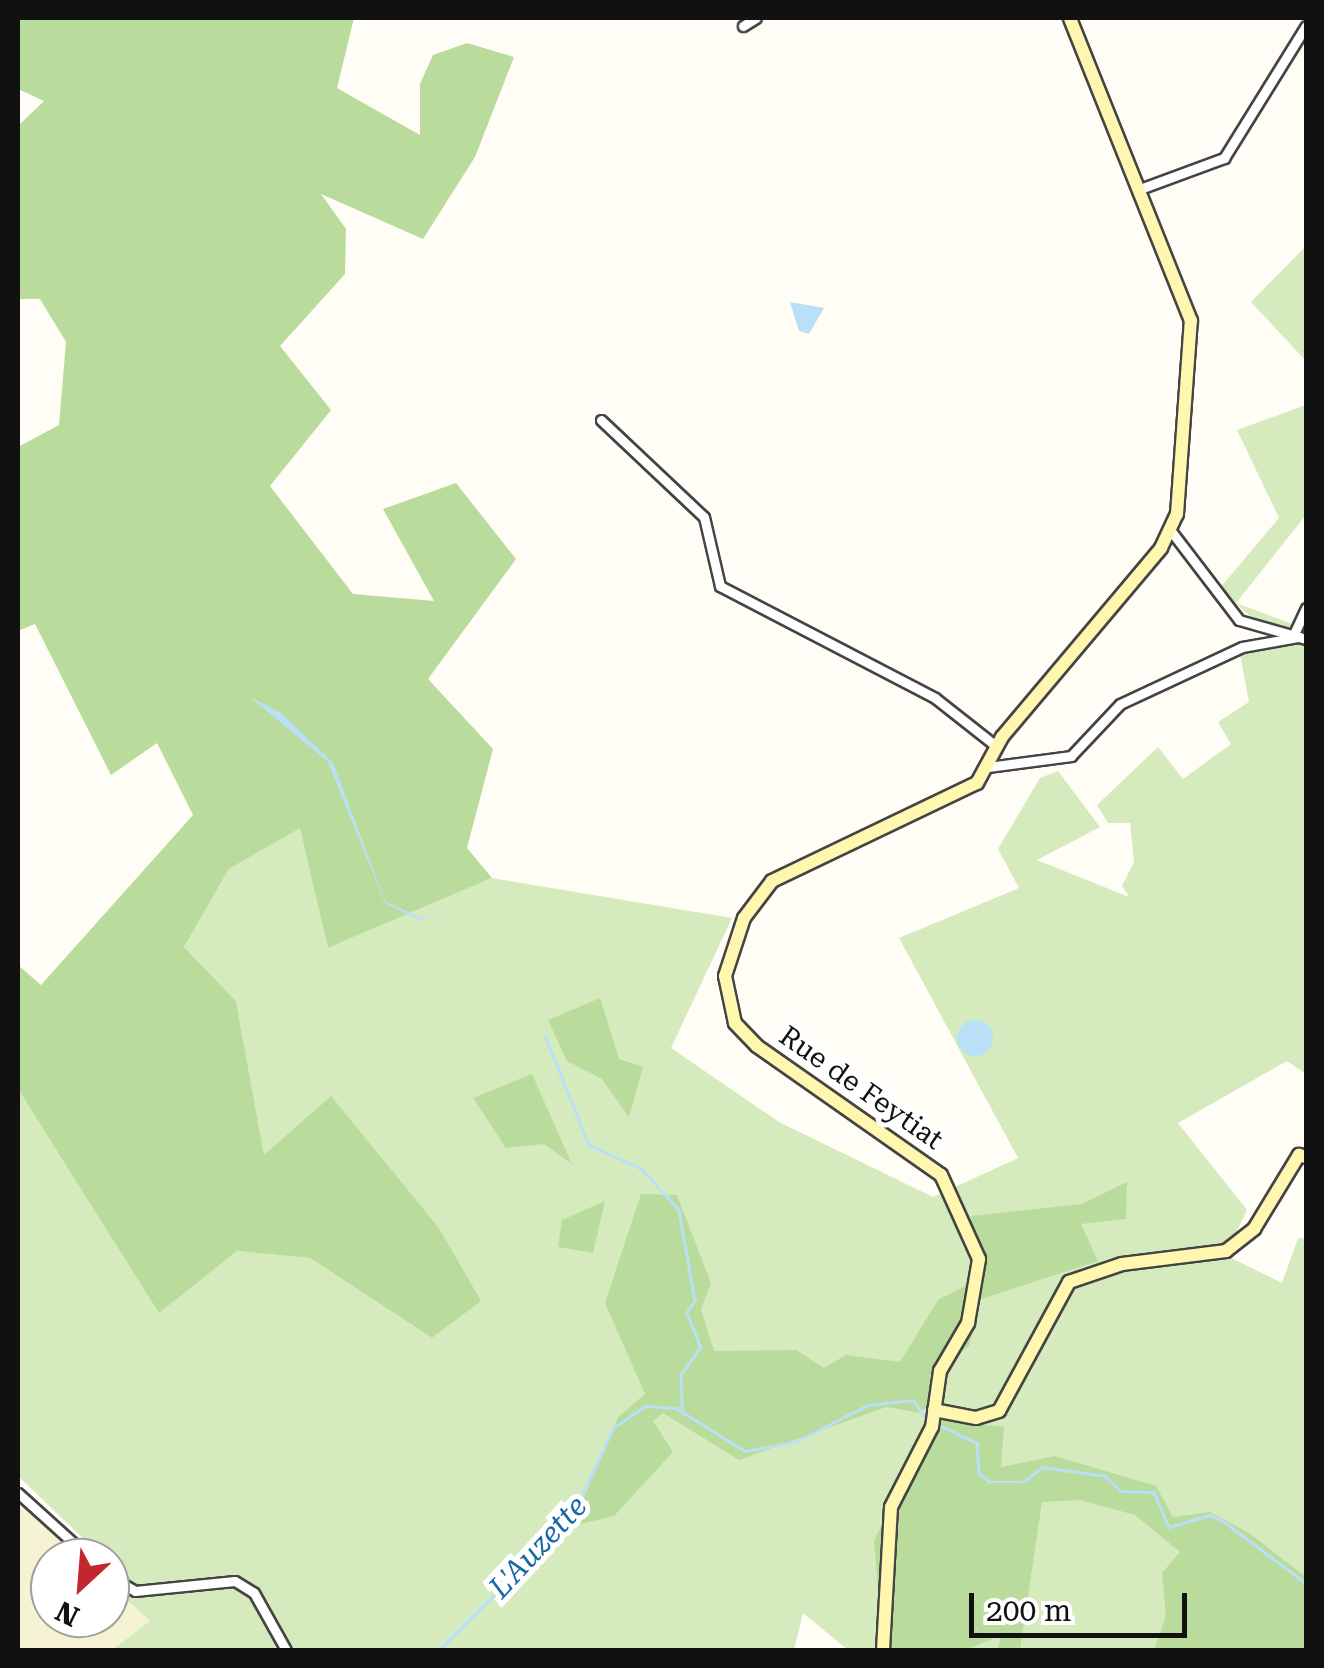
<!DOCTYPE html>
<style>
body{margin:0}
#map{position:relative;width:1324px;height:1668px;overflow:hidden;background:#fffdf5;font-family:"Roboto Serif",serif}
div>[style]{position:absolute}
.farmland>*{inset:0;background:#f6f3d4}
.green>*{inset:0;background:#d5ebbd}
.forest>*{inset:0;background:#b9dc9c}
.water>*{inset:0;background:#b9e0f7}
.round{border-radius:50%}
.stream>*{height:2.5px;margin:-1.25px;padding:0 1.25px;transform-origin:1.25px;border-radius:1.25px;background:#b9e0f7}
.roads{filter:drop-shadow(2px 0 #444) drop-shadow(-2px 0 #444) drop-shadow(0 2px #444) drop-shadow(0 -2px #444)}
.street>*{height:9px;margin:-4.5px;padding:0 4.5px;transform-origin:4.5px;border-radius:4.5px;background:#fff}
.secondary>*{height:12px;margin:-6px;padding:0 6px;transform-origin:6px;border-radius:6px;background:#fff6b0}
span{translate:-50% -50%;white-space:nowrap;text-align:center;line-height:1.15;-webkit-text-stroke:10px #fff;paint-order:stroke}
.street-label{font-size:28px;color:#111}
.water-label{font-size:30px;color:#1768a6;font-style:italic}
.frame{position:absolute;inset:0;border:20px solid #111;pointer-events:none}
.north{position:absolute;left:30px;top:1538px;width:100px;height:100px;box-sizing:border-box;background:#fff;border:2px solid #a0a0a0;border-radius:50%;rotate:206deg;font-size:28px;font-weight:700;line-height:40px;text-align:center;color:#111}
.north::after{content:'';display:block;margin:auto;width:35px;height:45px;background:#c4262e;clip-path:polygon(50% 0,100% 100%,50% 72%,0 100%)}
.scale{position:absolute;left:969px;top:1593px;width:218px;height:45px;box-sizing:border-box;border:5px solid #111;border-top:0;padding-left:12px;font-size:30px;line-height:35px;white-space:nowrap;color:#111;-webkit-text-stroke:8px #fff;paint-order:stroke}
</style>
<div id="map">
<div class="farmland">
<div style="clip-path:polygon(18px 1501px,81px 1558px,50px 1558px,50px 1618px,110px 1618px,110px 1584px,151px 1621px,112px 1650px,18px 1650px)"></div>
</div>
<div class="green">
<div style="clip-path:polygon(1306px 246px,1306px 361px,1251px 302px)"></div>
<div style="clip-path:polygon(1306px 405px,1306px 515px,1236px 603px,1306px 629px,1306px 1074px,1287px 1061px,1178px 1123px,1247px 1210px,1225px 1255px,1282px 1283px,1298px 1238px,1306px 1239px,1306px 1606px,1210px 1650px,848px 1650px,803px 1613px,794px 1650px,112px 1650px,150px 1621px,110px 1584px,110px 1558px,81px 1558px,92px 1547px,18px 1476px,18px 1089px,159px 1312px,237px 1251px,310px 1258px,432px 1338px,480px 1301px,439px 1228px,330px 1097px,264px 1156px,236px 1001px,184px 947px,229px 869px,301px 827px,328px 948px,492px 878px,732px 918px,671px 1048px,779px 1122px,933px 1197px,1018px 1158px,899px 938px,1019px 888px,998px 849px,1040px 778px,1058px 771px,1100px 827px,1037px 860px,1129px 897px,1122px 886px,1134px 862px,1130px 823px,1108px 823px,1097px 805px,1158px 747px,1183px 779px,1231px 744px,1218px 722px,1249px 702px,1240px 654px,1272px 637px,1220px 588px,1279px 518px,1237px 430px)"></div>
</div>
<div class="forest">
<div style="clip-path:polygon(18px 18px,354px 18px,337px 88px,420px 135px,420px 84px,433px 55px,467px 43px,514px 57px,475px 157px,423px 239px,321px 194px,346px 229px,345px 274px,280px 346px,331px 410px,270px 486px,353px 594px,434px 601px,383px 509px,456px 483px,516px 559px,428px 679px,493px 749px,467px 848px,492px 878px,328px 948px,300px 828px,229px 869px,184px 947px,236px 1001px,264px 1155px,331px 1096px,439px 1228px,481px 1301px,432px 1338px,310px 1258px,237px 1251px,159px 1313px,18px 1089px,18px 965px,41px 985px,193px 815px,157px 743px,111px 775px,35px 624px,18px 631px,18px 447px,59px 425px,66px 342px,40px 299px,18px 299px,18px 126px,44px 101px,18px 89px)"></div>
<div style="clip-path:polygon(600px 998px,619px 1059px,643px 1067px,629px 1117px,602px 1079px,567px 1061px,548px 1020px)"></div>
<div style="clip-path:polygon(532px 1074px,572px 1164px,544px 1144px,506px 1148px,473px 1098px)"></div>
<div style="clip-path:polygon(1127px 1182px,1126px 1219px,1081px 1224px,1098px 1261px,981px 1299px,969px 1346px,930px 1376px,933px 1399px,921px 1413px,886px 1407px,739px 1460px,663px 1413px,653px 1421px,673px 1452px,614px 1516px,572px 1526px,618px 1417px,645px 1394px,605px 1303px,641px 1194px,677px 1195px,711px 1283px,701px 1309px,714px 1351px,796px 1350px,824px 1368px,846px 1355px,900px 1362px,938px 1300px,971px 1283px,971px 1216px,1082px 1204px)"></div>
<div style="clip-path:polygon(605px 1201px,593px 1253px,558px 1247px,562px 1220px)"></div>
<div style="clip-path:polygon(939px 1419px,1004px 1427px,1001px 1467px,1055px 1456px,1156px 1486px,1173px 1517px,1210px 1512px,1249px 1533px,1306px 1577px,1306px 1650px,1154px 1650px,1166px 1616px,1162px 1573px,1180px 1552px,1135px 1515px,1080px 1500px,1042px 1502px,1020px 1650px,998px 1650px,1001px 1635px,966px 1650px,883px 1650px,874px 1540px)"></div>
</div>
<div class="water">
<div style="clip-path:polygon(790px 302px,824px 308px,809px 334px,799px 331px)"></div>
<div style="clip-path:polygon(250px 697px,281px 713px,333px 763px,385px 901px,421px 918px,454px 907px,419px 920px,385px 903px,328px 762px)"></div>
<div class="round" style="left:957px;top:1020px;width:36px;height:36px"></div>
</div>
<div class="stream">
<div style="left:545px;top:1035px;width:118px;rotate:68.2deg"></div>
<div style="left:589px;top:1145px;width:58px;rotate:24.4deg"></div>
<div style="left:642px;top:1169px;width:55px;rotate:47.9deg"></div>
<div style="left:679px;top:1210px;width:92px;rotate:80deg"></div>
<div style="left:695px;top:1301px;width:14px;rotate:124deg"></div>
<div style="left:687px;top:1313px;width:37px;rotate:68deg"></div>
<div style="left:701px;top:1347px;width:34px;rotate:126deg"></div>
<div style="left:681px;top:1375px;width:37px;rotate:88deg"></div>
<div style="left:935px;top:1423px;width:47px;rotate:25.5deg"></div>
<div style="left:977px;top:1443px;width:30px;rotate:86deg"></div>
<div style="left:979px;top:1473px;width:14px;rotate:39deg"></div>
<div style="left:990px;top:1482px;width:33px"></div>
<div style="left:1023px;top:1482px;width:24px;rotate:-38deg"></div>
<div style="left:1042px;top:1467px;width:64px;rotate:8.1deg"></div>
<div style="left:1105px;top:1476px;width:22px;rotate:43deg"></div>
<div style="left:1121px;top:1491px;width:33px;rotate:2deg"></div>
<div style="left:1154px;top:1492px;width:38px;rotate:67deg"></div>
<div style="left:1169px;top:1527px;width:43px;rotate:-16.3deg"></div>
<div style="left:1210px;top:1515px;width:14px;rotate:25deg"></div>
<div style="left:1223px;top:1521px;width:104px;rotate:36.8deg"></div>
<div style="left:439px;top:1650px;width:188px;rotate:-45deg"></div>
<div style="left:572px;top:1517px;width:98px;rotate:-65.3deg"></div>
<div style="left:613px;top:1428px;width:40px;rotate:-34deg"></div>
<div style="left:646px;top:1406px;width:30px;rotate:4deg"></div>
<div style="left:676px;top:1408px;width:81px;rotate:31.9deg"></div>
<div style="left:745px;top:1451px;width:51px;rotate:-10.2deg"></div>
<div style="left:795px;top:1442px;width:82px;rotate:-26.9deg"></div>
<div style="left:868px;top:1405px;width:45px;rotate:-6.3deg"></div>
<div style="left:913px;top:1400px;width:26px;rotate:54deg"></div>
</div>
<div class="roads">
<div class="street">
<div style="left:743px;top:26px;width:15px;rotate:-32deg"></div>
<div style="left:1140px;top:189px;width:90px;rotate:-20.3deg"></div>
<div style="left:1224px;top:158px;width:155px;rotate:-58.2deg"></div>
<div style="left:601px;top:420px;width:141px;rotate:43.3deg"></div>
<div style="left:704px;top:517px;width:71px;rotate:76.9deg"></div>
<div style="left:720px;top:586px;width:242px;rotate:27.5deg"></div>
<div style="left:935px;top:698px;width:78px;rotate:38.2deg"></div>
<div style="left:1171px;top:531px;width:112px;rotate:52.6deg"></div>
<div style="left:1239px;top:620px;width:70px;rotate:15.8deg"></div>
<div style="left:1293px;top:636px;width:31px;rotate:-65deg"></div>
<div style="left:988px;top:767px;width:84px;rotate:-7.5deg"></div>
<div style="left:1071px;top:756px;width:71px;rotate:-46.7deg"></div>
<div style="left:1120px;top:704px;width:135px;rotate:-25deg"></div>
<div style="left:1242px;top:647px;width:58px;rotate:-10deg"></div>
<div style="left:18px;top:1493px;width:97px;rotate:42.1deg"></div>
<div style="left:110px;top:1576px;width:29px;rotate:31deg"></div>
<div style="left:135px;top:1591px;width:100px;rotate:-5.7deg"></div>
<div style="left:235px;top:1581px;width:22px;rotate:32deg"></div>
<div style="left:254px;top:1593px;width:65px;rotate:60.7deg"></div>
</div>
<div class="secondary">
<div style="left:934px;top:1410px;width:43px;rotate:10.8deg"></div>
<div style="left:976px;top:1418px;width:24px;rotate:-17deg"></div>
<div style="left:999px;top:1411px;width:147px;rotate:-61.5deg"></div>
<div style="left:1069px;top:1282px;width:56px;rotate:-18.8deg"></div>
<div style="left:1122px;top:1264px;width:105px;rotate:-7.1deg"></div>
<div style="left:1226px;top:1251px;width:36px;rotate:-38deg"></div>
<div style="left:1254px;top:1229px;width:87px;rotate:-58.7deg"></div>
<div style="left:1299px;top:1155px;width:7px;rotate:16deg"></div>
<div style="left:883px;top:1650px;width:143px;rotate:-86.8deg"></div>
<div style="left:891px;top:1507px;width:90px;rotate:-62.9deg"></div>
<div style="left:932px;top:1427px;width:57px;rotate:-81.9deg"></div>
<div style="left:940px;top:1371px;width:56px;rotate:-59.7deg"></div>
<div style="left:968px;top:1323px;width:65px;rotate:-80.2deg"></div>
<div style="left:979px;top:1259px;width:92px;rotate:-114.3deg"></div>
<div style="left:941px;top:1175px;width:225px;rotate:-145deg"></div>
<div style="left:757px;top:1046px;width:32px;rotate:-134deg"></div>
<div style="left:735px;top:1023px;width:48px;rotate:-102deg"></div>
<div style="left:725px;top:976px;width:61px;rotate:-71.9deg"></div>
<div style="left:744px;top:918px;width:46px;rotate:-52.9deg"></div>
<div style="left:772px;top:881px;width:227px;rotate:-25.6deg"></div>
<div style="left:977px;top:783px;width:52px;rotate:-61.5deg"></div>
<div style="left:1002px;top:737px;width:247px;rotate:-49.9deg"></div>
<div style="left:1161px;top:548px;width:38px;rotate:-65deg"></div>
<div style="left:1177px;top:514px;width:194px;rotate:-85.9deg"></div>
<div style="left:1191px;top:321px;width:326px;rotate:-111.8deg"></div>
</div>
</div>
<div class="street-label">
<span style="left:861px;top:1088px;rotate:35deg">Rue de Feytiat</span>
</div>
<div class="water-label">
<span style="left:538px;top:1547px;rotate:-47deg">L'Auzette</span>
</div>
<div class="frame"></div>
<div class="north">N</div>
<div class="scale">200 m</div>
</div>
